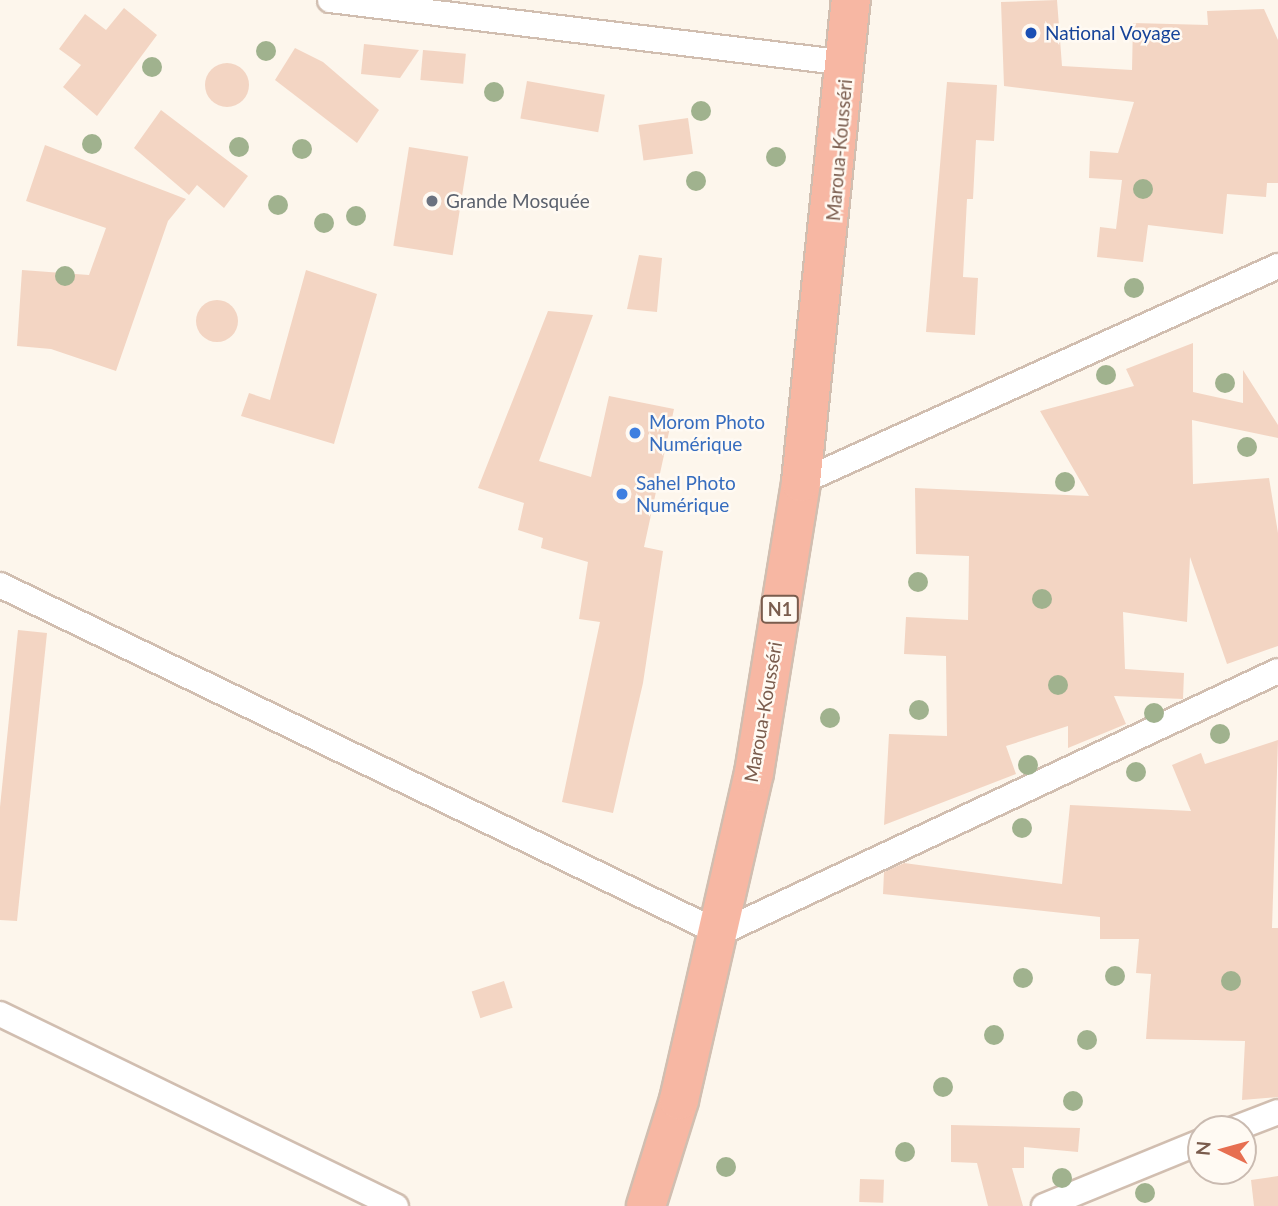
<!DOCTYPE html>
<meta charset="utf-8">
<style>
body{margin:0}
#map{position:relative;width:1278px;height:1206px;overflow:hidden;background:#fdf6ec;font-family:Lato,sans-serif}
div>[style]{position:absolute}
.building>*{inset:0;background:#f3d5c3;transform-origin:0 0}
.round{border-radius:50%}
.roads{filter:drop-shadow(2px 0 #d1beb0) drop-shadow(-2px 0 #d1beb0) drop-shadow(0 2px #d1beb0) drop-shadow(0 -2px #d1beb0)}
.street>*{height:24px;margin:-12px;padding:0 12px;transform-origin:12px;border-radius:12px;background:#fff}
.highway>*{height:38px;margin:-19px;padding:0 19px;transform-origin:19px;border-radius:19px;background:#f7b7a3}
.trees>*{width:20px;height:20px;margin:-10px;border-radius:50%;background:#a0b28e}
.dots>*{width:19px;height:19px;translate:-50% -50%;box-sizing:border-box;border:4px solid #fffaf3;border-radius:50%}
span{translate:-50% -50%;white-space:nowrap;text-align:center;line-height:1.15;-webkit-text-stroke:5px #fffaf3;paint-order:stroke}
.shield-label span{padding:2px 5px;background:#fffaf3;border:2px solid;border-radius:5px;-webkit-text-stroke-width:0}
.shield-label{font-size:18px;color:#7a5c4d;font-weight:700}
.transit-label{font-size:19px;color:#164399}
.left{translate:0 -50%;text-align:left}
.street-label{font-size:19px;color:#7a5c4d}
.worship-label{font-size:19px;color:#5b616d}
.shop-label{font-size:19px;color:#366cbe}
.north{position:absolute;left:1187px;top:1115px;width:70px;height:70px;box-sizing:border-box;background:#fffaf3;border:2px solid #cabbb1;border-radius:50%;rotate:275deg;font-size:19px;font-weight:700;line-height:28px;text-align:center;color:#7a5c4d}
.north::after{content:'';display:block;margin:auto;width:24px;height:32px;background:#e76f51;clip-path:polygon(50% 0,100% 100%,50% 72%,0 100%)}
</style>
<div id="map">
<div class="building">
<div style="clip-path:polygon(1057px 0,1062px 66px,1132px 70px,1133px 23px,1208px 25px,1207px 11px,1264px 9px,1278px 40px,1278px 183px,1267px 183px,1266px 197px,1227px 194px,1223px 234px,1148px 225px,1143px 262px,1097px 257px,1100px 227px,1116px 229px,1122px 180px,1089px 178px,1090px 151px,1118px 153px,1134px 102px,1004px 86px,1001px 2px)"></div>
<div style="clip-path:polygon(124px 8px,157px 35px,97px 116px,63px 87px,81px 65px,59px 49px,85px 14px,106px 30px)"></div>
<div style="clip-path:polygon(364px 44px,419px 50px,400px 78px,361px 74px)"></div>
<div style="clip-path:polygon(295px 48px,323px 62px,379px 110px,357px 143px,275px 80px)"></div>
<div style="left:423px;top:50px;width:43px;height:30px;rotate:5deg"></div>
<div class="round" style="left:205px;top:63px;width:44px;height:44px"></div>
<div style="left:527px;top:81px;width:79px;height:38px;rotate:10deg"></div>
<div style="clip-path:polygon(947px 82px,997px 85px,994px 141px,976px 140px,973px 199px,967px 199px,963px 277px,978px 278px,975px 335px,926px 332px)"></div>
<div style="clip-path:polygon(161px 110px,248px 176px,224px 208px,197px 185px,189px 195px,134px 148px)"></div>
<div style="left:688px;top:118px;width:36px;height:50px;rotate:82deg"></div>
<div style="clip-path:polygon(45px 145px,186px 199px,168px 221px,116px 371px,51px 349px,17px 346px,22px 270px,89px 275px,106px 228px,26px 201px)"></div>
<div style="left:409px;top:147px;width:60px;height:100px;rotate:9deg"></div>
<div style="clip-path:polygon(639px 255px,662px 258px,657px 312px,627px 309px)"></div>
<div style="clip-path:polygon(306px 270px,377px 294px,334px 444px,241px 416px,249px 393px,270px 400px)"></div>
<div class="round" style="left:196px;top:300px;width:42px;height:42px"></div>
<div style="clip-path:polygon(548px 311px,593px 315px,539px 461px,591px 477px,609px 396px,674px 409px,644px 547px,663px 551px,643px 683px,613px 813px,562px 802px,600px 622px,579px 619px,588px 562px,541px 548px,543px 538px,518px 530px,524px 503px,478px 488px)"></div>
<div style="clip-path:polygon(1193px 343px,1193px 392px,1243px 403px,1243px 370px,1278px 425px,1278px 438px,1192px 420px,1193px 484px,1269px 478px,1278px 533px,1278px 646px,1227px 664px,1190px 557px,1187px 622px,1123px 612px,1125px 669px,1184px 673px,1183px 699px,1114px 696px,1126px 724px,1068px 748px,1068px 726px,1006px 746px,1016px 774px,884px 825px,889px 734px,947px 736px,946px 656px,904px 654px,906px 617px,968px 620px,969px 556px,916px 554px,915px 488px,1089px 496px,1040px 411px,1134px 386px,1126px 369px)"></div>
<div style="clip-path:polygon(18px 630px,47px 633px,17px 921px,0 920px,0 807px)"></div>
<div style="clip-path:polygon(1278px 740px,1272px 928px,1278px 928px,1278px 1097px,1242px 1100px,1245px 1041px,1146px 1039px,1151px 974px,1136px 973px,1139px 939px,1100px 939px,1100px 917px,883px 894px,884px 872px,904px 863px,1062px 884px,1070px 805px,1191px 811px,1172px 765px,1201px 753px,1205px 764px)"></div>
<div style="left:504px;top:981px;width:28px;height:34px;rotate:72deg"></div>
<div style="clip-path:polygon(951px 1125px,1080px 1128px,1078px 1152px,1024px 1147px,1024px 1168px,1012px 1168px,1023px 1206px,988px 1206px,977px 1163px,951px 1162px)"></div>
<div style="clip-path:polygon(1278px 1176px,1278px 1206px,1254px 1206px,1251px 1180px)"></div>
<div style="left:860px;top:1179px;width:24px;height:23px;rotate:2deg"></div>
</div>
<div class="roads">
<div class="street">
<div style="left:330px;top:0;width:521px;rotate:6.95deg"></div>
<div style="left:801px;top:482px;width:524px;rotate:-24.36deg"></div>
<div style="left:0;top:585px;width:800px;rotate:25.8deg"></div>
<div style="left:720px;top:933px;width:616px;rotate:-25.15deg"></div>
<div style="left:0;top:1014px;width:440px;rotate:25.9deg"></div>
<div style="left:1234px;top:1129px;width:47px;rotate:-21.1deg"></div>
<div style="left:1044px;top:1206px;width:170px;rotate:-22.2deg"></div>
</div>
<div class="highway">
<div style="left:646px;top:1206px;width:111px;rotate:-72.7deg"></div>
<div style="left:679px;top:1100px;width:335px;rotate:-77.1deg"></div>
<div style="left:754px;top:773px;width:295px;rotate:-80.8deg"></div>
<div style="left:801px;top:482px;width:485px;rotate:-84.1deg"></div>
</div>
</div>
<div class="trees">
<div style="left:266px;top:51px"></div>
<div style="left:152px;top:67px"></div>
<div style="left:494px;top:92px"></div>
<div style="left:701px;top:111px"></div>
<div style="left:92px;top:144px"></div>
<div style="left:239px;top:147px"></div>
<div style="left:302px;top:149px"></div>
<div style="left:776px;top:157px"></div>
<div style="left:696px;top:181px"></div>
<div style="left:1143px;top:189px"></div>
<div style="left:278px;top:205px"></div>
<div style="left:356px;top:216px"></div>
<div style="left:324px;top:223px"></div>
<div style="left:65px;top:276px"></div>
<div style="left:1134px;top:288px"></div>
<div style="left:1106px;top:375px"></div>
<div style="left:1225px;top:383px"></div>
<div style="left:1247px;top:447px"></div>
<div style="left:1065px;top:482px"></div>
<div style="left:918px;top:582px"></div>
<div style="left:1042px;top:599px"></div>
<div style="left:1058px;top:685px"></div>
<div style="left:919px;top:710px"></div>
<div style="left:1154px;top:713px"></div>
<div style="left:830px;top:718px"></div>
<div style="left:1220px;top:734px"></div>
<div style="left:1028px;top:765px"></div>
<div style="left:1136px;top:772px"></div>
<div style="left:1022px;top:828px"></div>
<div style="left:1115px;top:976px"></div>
<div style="left:1023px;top:978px"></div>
<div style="left:1231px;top:981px"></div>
<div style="left:994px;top:1035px"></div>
<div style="left:1087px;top:1040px"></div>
<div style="left:943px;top:1087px"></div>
<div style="left:1073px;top:1101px"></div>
<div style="left:905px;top:1152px"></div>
<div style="left:726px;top:1167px"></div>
<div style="left:1062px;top:1178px"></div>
<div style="left:1145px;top:1193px"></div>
</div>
<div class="dots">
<div style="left:1031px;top:33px;background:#1a4fb4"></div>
<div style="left:432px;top:201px;background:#6b7280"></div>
<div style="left:635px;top:433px;background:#3f7fe0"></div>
<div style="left:622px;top:494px;background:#3f7fe0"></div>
</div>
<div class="shield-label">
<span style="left:780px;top:609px">N1</span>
</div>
<div class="transit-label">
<span class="left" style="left:1045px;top:33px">National Voyage</span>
</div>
<div class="street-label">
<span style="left:839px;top:150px;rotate:-85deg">Maroua-Kousséri</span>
<span style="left:763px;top:712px;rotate:-80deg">Maroua-Kousséri</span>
</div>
<div class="worship-label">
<span class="left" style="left:446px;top:201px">Grande Mosquée</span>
</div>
<div class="shop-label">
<span class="left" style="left:649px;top:433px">Morom Photo<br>Numérique</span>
<span class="left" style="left:636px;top:494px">Sahel Photo<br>Numérique</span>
</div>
<div class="north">N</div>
</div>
